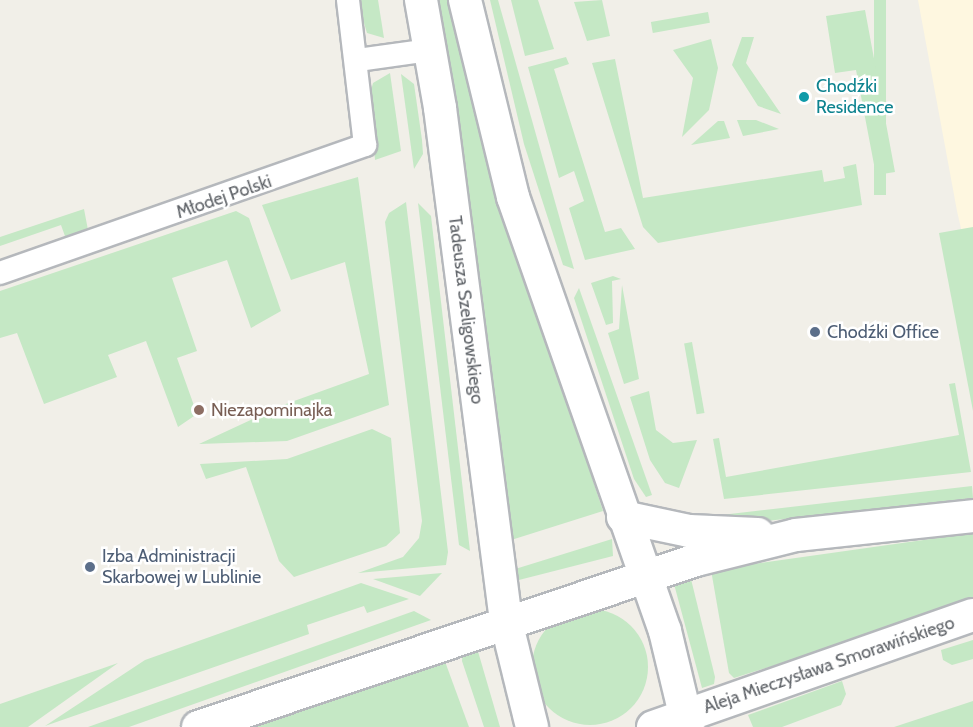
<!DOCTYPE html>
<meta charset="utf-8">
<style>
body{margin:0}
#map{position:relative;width:973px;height:727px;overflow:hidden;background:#f1efe8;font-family:Cabin,sans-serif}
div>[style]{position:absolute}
.commercial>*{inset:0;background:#fef7e0}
.green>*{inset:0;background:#c5e8c5;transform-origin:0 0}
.round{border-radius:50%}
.roads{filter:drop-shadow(2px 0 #b5b8bc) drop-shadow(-2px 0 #b5b8bc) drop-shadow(0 2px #b5b8bc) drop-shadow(0 -2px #b5b8bc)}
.street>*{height:22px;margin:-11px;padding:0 11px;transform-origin:11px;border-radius:11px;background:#fff}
.secondary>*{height:32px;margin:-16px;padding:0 16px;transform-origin:16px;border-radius:16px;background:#fff}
.dots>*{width:16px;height:16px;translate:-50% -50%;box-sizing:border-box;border:3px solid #fff;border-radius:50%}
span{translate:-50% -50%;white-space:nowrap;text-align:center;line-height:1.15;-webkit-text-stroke:5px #fff;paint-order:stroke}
.culture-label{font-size:18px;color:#0d838f}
.left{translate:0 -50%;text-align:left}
.street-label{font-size:18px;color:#5f6368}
.service-label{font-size:18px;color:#4e5e75}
.education-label{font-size:18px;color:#785e54}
</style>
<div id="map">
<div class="commercial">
<div style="clip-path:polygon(918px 0,973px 0,973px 281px,957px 211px)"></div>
</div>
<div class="green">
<div style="clip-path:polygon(357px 0,378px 0,384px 38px,367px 33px)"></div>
<div style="clip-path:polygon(433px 0,453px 0,510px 228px,603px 511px,508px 541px)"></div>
<div style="clip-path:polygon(490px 0,498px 0,574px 269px,563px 265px,524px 144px)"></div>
<div style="clip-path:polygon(511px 0,538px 0,554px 49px,525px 56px)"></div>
<div style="clip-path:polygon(602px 0,610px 36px,587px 41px,574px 2px)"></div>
<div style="left:874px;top:0;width:12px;height:195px"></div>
<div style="clip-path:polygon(865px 10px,895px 172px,876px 175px,856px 70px,835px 73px,826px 16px)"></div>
<div style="left:708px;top:12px;width:11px;height:58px;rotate:80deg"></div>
<div style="clip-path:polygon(742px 37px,754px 37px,746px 63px,781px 114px,758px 106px,732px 65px)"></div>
<div style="clip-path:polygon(711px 39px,718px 68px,709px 110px,682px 137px,693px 78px,673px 50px)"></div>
<div style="clip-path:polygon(566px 57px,569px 64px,554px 69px,605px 232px,621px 228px,635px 249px,585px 260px,569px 208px,584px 201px,574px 171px,559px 178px,528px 67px)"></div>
<div style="clip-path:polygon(615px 59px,643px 198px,822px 170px,824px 182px,845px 178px,843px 167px,856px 164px,862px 205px,658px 243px,643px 227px,592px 63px)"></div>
<div style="clip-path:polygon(390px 73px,401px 151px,375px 160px,370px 94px,373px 83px)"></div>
<div style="clip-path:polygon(401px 74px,414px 84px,422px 140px,423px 154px,414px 169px)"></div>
<div style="clip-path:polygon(737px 120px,756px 120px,779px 129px,743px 136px)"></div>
<div style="clip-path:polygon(718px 121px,724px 121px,730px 138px,691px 145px)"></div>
<div style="clip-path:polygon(358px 177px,389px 405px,287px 441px,199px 444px,283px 405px,369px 374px,345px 262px,291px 280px,262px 205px)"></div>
<div style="clip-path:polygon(406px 202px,448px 552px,446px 565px,358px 573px,403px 557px,419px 538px,422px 521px,385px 222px,389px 213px)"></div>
<div style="clip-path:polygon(418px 203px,431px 216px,470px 551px,459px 545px)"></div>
<div style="clip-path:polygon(84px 209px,88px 230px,66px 239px,61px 225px,0 246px,0 237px)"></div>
<div style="clip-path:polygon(236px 211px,249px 218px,281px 311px,251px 328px,227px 260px,172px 278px,197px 351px,177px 358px,197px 414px,178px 427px,146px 341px,108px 355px,117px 377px,44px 404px,17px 333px,0 338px,0 291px)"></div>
<div style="clip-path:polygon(973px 227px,973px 411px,939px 233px)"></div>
<div style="clip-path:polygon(613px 276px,621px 279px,612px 281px,613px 323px,606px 325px,591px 283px)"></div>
<div style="clip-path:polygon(622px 285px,639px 379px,624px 384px,608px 333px,619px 329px)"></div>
<div style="clip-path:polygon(579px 288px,652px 495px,646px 497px,634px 479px,574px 298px)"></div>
<div style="left:692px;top:342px;width:72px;height:8px;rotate:80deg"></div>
<div style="clip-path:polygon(955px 383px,971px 472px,724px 499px,713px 439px,719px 438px,726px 477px,959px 435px,949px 384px)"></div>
<div style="clip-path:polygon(649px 391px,656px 430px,673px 443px,697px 440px,679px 488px,665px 483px,650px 460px,630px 397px)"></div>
<div style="clip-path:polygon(372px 429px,391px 438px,400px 533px,386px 546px,294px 577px,279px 561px,246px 467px,206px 479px,200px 464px,287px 459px)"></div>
<div style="clip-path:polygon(972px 486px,973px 498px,731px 525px,704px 517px)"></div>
<div style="clip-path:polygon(973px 533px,973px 603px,734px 678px,729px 673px,711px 570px)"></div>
<div style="clip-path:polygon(612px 539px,613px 556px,515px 581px,512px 570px)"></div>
<div style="clip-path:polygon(442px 573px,420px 596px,373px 579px)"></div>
<div style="clip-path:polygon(690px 575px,715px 677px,714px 684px,702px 688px,674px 584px)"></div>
<div style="clip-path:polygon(361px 583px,409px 599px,367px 613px,364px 606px,307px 625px,309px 634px,45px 726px,145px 660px)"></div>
<div class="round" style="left:532px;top:609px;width:116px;height:116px"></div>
<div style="clip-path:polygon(414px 611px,431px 620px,129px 727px,88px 727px)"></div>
<div style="clip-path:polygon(973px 640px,973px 659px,952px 665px,943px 660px,941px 650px)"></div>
<div style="clip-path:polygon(477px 648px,500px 727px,484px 727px,462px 661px,463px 649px)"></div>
<div style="clip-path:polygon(443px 656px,469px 727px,242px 727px)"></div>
<div style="clip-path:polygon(118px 663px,28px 727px,0 727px,0 704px)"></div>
<div style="clip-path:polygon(842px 681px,846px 694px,841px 705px,782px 727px,753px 727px,748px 715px)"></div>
<div style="clip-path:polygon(973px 701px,973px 727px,894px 727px)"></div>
</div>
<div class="roads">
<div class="street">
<div style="left:358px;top:60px;width:73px;rotate:-7.9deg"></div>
<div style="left:0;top:273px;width:387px;rotate:-19.3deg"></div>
<div style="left:365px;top:145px;width:146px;rotate:-96.7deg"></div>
</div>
<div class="secondary">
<div style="left:421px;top:0;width:110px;rotate:80deg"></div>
<div style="left:440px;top:108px;width:517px;rotate:82.67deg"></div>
<div style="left:506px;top:621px;width:109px;rotate:76.2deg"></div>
<div style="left:465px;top:0;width:203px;rotate:76.3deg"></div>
<div style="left:513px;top:197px;width:460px;rotate:70.7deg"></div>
<div style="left:665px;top:631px;width:99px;rotate:76.5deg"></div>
<div style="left:623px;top:517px;width:67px;rotate:12deg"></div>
<div style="left:689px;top:531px;width:69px;rotate:2.5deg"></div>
<div style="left:198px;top:727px;width:525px;rotate:-18.54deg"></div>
<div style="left:696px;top:560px;width:103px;rotate:-14deg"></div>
<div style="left:796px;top:535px;width:178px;rotate:-6.1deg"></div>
<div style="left:653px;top:727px;width:339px;rotate:-19.3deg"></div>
</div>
</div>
<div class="dots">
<div style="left:804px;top:97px;background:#0f9aa8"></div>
<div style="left:815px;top:332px;background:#5c6f8a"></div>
<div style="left:199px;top:410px;background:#8d6e63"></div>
<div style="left:90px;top:567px;background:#5c6f8a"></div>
</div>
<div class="culture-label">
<span class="left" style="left:816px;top:97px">Chodźki<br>Residence</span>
</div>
<div class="street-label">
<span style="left:224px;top:197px;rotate:-19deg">Młodej Polski</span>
<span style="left:466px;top:310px;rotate:83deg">Tadeusza Szeligowskiego</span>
<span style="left:829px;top:665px;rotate:-19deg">Aleja Mieczysława Smorawińskiego</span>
</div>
<div class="service-label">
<span class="left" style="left:827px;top:332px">Chodźki Office</span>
<span class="left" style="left:102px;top:567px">Izba Administracji<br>Skarbowej w Lublinie</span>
</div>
<div class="education-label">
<span class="left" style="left:211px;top:410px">Niezapominajka</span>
</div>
</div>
